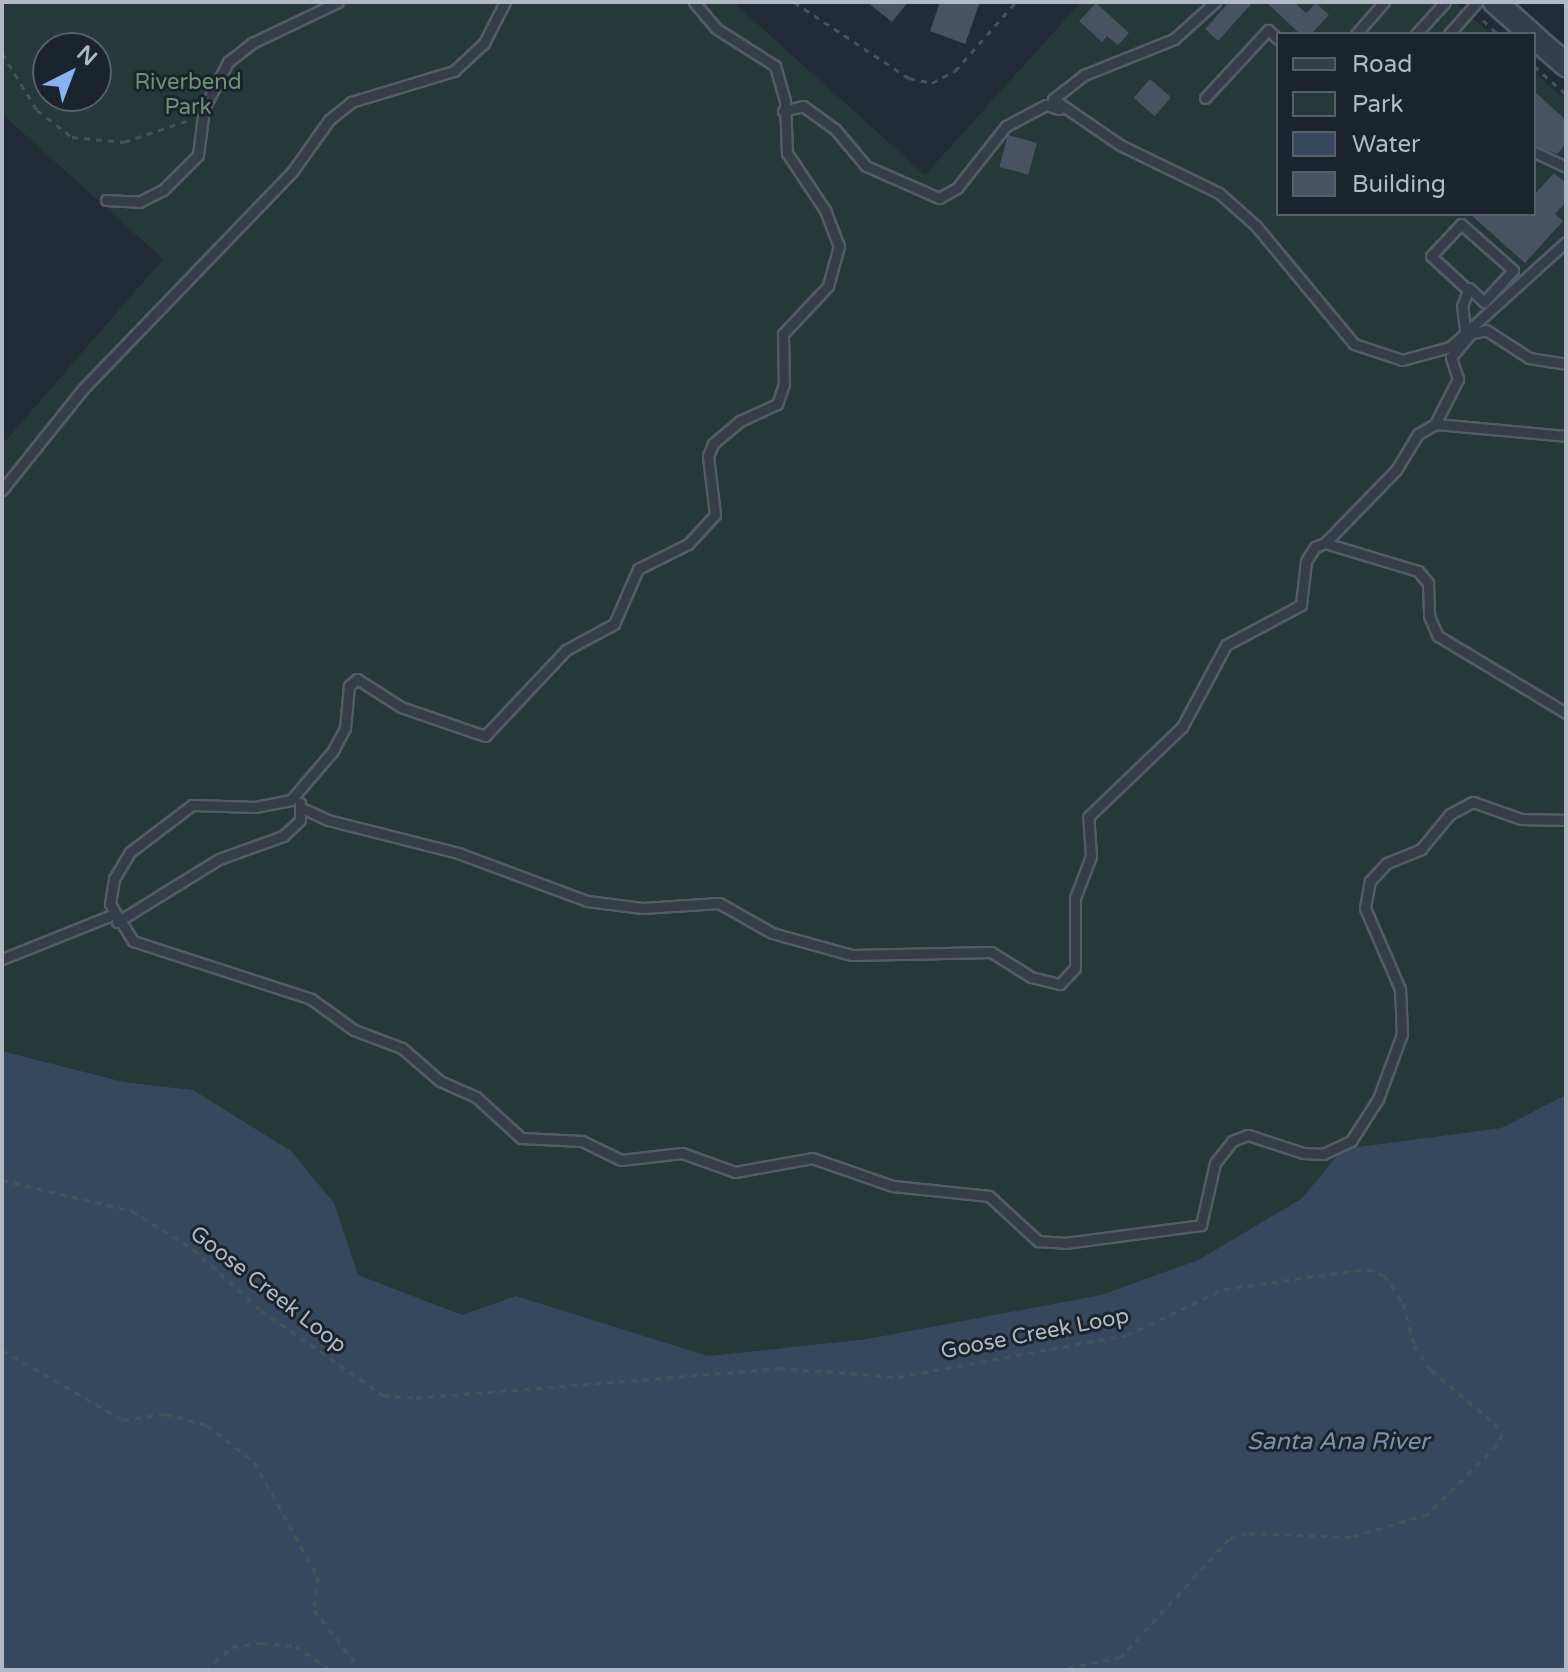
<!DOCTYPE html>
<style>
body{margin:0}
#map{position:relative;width:1568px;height:1672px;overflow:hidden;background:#222c37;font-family:"Varela Round",sans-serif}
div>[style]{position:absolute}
.green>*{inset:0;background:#253939}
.water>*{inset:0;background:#36485e}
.building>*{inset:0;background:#485361;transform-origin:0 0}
.path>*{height:3px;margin-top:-1.5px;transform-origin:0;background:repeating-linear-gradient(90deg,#415456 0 6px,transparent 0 12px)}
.roads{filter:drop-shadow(2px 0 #535c66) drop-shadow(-2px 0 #535c66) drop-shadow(0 2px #535c66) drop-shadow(0 -2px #535c66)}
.service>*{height:9px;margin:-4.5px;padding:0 4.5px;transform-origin:4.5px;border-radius:4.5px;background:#353e48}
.tertiary>*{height:22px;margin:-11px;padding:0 11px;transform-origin:11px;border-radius:11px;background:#353e48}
span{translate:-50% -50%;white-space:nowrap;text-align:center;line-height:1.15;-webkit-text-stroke:6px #1b232c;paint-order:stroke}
.park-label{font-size:22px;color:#699471}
.street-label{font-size:22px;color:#b0b9c4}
.water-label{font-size:24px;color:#7a90ab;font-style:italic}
.frame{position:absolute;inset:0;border:4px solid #b0b9c4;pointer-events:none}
.legend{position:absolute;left:1276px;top:32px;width:260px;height:184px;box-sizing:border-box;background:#1b232c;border:2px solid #575f69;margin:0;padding:10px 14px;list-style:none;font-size:24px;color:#b0b9c4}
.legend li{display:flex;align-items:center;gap:16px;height:40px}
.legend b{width:40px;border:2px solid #575f69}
.north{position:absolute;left:32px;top:32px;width:80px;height:80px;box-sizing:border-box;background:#1b232c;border:2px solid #575f69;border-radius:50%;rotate:42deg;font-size:22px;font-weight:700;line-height:32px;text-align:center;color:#b0b9c4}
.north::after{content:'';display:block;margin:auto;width:28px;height:36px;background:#88b5f2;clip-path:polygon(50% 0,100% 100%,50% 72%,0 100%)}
</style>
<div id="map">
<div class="green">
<div style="clip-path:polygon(evenodd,2px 2px,733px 2px,925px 175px,1081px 2px,1455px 2px,1491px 34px,1278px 34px,1278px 214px,1534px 214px,1534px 72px,1566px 100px,1566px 1095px,1501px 1128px,1343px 1149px,1301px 1199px,1198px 1260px,1102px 1295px,867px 1339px,708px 1356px,516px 1296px,462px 1315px,357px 1275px,334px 1203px,193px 1090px,124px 1082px,2px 1051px,2px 445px,163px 259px,2px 114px,2px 2px,48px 48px,96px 48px,96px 96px,48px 96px,48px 48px)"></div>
</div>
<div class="water">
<div style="clip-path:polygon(2px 1051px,124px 1082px,193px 1090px,291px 1151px,334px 1203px,358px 1275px,462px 1315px,516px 1296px,708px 1356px,867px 1339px,1101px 1295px,1198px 1260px,1301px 1199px,1343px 1149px,1501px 1128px,1566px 1095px,1566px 1670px,2px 1670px)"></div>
</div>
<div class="building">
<div style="clip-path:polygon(867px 2px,908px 2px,892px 22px)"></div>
<div style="clip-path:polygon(940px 2px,980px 2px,965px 44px,930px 31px)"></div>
<div style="clip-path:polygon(1229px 2px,1253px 2px,1218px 41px,1205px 29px)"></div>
<div style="clip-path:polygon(1266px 2px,1294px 2px,1306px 13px,1316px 3px,1329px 15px,1311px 34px,1300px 34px)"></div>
<div style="clip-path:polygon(1096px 3px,1129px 33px,1118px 45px,1107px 36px,1102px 42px,1079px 21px)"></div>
<div style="left:1150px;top:79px;width:28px;height:25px;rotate:41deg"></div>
<div style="clip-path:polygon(1534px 91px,1566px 120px,1566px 144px,1557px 154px,1534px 145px)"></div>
<div style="left:1008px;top:135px;width:30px;height:33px;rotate:15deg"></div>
<div style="clip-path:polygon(1554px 173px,1566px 183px,1566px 202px,1555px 214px,1563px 221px,1525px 263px,1470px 214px,1534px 214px,1534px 195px)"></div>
</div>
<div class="path">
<div style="left:794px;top:2px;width:138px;rotate:33.5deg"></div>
<div style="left:909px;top:78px;width:24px;rotate:12deg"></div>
<div style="left:932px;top:83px;width:26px;rotate:-28deg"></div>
<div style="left:955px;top:71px;width:92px;rotate:-48.5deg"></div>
<div style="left:1483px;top:20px;width:21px;rotate:43deg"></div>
<div style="left:2px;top:53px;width:67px;rotate:58.4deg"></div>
<div style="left:37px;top:110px;width:44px;rotate:37.6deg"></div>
<div style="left:72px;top:137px;width:52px;rotate:5.5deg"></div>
<div style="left:124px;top:142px;width:69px;rotate:-18.7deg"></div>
<div style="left:1534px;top:66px;width:43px;rotate:41.2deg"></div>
<div style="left:2px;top:1180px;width:134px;rotate:13.4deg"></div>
<div style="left:132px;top:1211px;width:72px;rotate:31.9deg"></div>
<div style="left:193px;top:1249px;width:91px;rotate:41.9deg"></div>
<div style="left:261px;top:1310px;width:149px;rotate:34.9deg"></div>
<div style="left:383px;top:1395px;width:33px;rotate:5deg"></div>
<div style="left:416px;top:1398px;width:364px;rotate:-4.7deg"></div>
<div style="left:779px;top:1368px;width:119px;rotate:4.3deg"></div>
<div style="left:898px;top:1377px;width:233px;rotate:-10.4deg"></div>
<div style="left:1127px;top:1335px;width:107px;rotate:-25.4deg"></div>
<div style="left:1224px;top:1289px;width:144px;rotate:-8deg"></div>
<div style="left:1367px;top:1269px;width:18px;rotate:19deg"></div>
<div style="left:1384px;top:1275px;width:34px;rotate:56deg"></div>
<div style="left:1403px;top:1303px;width:43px;rotate:75.3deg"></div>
<div style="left:1414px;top:1345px;width:30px;rotate:56deg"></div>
<div style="left:1431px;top:1370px;width:82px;rotate:40.1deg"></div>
<div style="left:1494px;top:1423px;width:14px;rotate:54deg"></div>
<div style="left:1502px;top:1434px;width:12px;rotate:114deg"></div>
<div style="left:1497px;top:1445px;width:98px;rotate:135deg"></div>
<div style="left:1428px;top:1514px;width:80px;rotate:163.4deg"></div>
<div style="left:1351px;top:1537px;width:104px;rotate:-177.8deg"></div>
<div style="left:1247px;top:1533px;width:19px;rotate:162deg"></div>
<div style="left:1229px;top:1539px;width:160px;rotate:132.5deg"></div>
<div style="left:1121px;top:1657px;width:65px;rotate:168.5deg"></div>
<div style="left:2px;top:1350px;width:140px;rotate:30deg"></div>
<div style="left:123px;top:1420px;width:42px;rotate:-8.1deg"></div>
<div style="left:165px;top:1414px;width:43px;rotate:14.7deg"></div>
<div style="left:207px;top:1425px;width:60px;rotate:38.2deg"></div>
<div style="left:254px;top:1462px;width:132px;rotate:60.9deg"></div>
<div style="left:318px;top:1577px;width:33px;rotate:97deg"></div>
<div style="left:314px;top:1610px;width:76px;rotate:51.9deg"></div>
<div style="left:205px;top:1670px;width:35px;rotate:-40deg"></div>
<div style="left:232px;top:1647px;width:30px;rotate:-8deg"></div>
<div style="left:262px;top:1643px;width:33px;rotate:5deg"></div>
<div style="left:295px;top:1646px;width:43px;rotate:33.7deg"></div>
</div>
<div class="roads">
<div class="service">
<div style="left:694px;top:2px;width:35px;rotate:50deg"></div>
<div style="left:717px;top:29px;width:69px;rotate:32.5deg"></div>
<div style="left:775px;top:66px;width:36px;rotate:74deg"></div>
<div style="left:785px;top:101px;width:52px;rotate:87.8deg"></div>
<div style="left:787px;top:153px;width:69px;rotate:56.3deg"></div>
<div style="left:825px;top:210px;width:39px;rotate:69deg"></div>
<div style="left:839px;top:246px;width:41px;rotate:105.4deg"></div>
<div style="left:828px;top:286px;width:66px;rotate:133.2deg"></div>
<div style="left:783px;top:334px;width:50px;rotate:88.9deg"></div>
<div style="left:784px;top:384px;width:21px;rotate:109deg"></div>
<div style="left:777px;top:404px;width:41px;rotate:155.3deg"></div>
<div style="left:740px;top:421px;width:35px;rotate:140deg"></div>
<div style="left:713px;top:444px;width:13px;rotate:113deg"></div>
<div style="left:708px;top:456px;width:59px;rotate:83.2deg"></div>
<div style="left:715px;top:515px;width:40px;rotate:133deg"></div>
<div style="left:688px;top:544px;width:56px;rotate:153.4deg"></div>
<div style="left:638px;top:569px;width:60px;rotate:113.6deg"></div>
<div style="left:614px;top:624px;width:55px;rotate:151.6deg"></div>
<div style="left:566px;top:650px;width:118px;rotate:133.3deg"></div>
<div style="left:485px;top:736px;width:89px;rotate:-161deg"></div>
<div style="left:401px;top:707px;width:52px;rotate:-147.5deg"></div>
<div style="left:357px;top:679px;width:11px;rotate:139deg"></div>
<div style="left:349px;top:686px;width:42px;rotate:95.4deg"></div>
<div style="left:345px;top:728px;width:27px;rotate:118deg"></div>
<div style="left:332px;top:752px;width:63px;rotate:130.5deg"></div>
<div style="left:291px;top:800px;width:36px;rotate:169deg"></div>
<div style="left:256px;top:807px;width:64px;rotate:-178.2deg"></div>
<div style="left:192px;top:805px;width:78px;rotate:142.8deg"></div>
<div style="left:130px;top:852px;width:31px;rotate:121deg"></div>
<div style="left:114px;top:879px;width:25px;rotate:99deg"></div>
<div style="left:110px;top:904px;width:44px;rotate:58.1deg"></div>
<div style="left:133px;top:941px;width:187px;rotate:18deg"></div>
<div style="left:311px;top:999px;width:53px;rotate:35.8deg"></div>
<div style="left:354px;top:1030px;width:51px;rotate:20.6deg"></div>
<div style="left:402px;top:1048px;width:50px;rotate:41deg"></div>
<div style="left:440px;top:1081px;width:39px;rotate:24deg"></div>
<div style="left:476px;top:1097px;width:61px;rotate:42.3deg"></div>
<div style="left:521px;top:1138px;width:61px;rotate:2.8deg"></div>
<div style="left:582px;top:1141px;width:43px;rotate:26deg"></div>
<div style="left:621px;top:1160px;width:61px;rotate:-6.5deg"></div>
<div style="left:682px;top:1153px;width:56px;rotate:19.7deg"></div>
<div style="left:735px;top:1172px;width:78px;rotate:-10.3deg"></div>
<div style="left:812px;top:1158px;width:86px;rotate:19.1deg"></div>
<div style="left:893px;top:1186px;width:97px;rotate:5.9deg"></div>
<div style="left:989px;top:1196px;width:67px;rotate:42.6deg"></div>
<div style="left:1038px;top:1241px;width:27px;rotate:4deg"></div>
<div style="left:1065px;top:1243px;width:137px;rotate:-7.5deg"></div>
<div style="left:1201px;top:1225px;width:64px;rotate:-77.3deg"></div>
<div style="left:1215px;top:1163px;width:28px;rotate:-52deg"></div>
<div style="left:1232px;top:1141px;width:17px;rotate:-21deg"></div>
<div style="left:1248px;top:1135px;width:58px;rotate:18.1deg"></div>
<div style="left:1303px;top:1153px;width:20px;rotate:3deg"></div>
<div style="left:1323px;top:1154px;width:31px;rotate:-25deg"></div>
<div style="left:1351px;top:1141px;width:50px;rotate:-57.3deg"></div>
<div style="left:1378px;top:1099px;width:69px;rotate:-69.7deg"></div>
<div style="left:1402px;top:1034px;width:45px;rotate:-92.5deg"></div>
<div style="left:1400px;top:989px;width:88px;rotate:-113.4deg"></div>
<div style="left:1365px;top:908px;width:27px;rotate:-80deg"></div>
<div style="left:1370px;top:881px;width:25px;rotate:-47deg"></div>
<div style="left:1387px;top:863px;width:37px;rotate:-22deg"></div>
<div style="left:1421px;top:849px;width:45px;rotate:-50.4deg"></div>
<div style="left:1450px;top:814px;width:26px;rotate:-28deg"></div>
<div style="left:1473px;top:802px;width:51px;rotate:19.5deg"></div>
<div style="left:1521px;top:819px;width:45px;rotate:1.3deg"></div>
<div style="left:1215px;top:2px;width:55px;rotate:137.9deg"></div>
<div style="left:1174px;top:39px;width:97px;rotate:158.2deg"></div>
<div style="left:1084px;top:75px;width:39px;rotate:142deg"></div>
<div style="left:1053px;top:99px;width:81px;rotate:34.5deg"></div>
<div style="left:1120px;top:145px;width:110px;rotate:25.9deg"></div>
<div style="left:1219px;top:193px;width:50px;rotate:41.7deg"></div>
<div style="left:1256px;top:226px;width:153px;rotate:50.3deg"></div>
<div style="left:1354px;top:344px;width:51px;rotate:18.4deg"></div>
<div style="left:1402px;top:360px;width:50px;rotate:-15.2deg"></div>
<div style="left:1450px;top:347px;width:156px;rotate:-42.2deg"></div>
<div style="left:1356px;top:34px;width:43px;rotate:-48.8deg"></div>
<div style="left:1416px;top:34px;width:43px;rotate:-47.8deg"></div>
<div style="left:1449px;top:34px;width:43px;rotate:-48.8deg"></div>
<div style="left:1205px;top:98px;width:93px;rotate:-47.2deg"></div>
<div style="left:1268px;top:30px;width:13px;rotate:42deg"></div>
<div style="left:783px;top:111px;width:21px;rotate:-14deg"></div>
<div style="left:803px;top:106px;width:39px;rotate:36deg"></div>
<div style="left:835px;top:129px;width:48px;rotate:50deg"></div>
<div style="left:866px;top:166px;width:80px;rotate:23.7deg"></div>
<div style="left:939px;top:198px;width:21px;rotate:-29deg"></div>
<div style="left:957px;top:188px;width:79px;rotate:-51.7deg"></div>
<div style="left:1006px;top:126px;width:45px;rotate:-27.7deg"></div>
<div style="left:1046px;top:105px;width:14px;rotate:17deg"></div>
<div style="left:1534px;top:152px;width:35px;rotate:25deg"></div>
<div style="left:106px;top:200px;width:33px;rotate:3deg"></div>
<div style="left:139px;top:202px;width:27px;rotate:-27deg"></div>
<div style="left:163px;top:190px;width:49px;rotate:-45deg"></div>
<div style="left:198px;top:155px;width:47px;rotate:-82.7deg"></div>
<div style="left:204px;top:108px;width:52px;rotate:-62.4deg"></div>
<div style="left:228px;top:62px;width:31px;rotate:-38deg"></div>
<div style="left:252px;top:43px;width:95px;rotate:-25.5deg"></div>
<div style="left:1466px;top:337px;width:31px;rotate:-97deg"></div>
<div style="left:1462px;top:306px;width:19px;rotate:-69deg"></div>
<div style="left:1469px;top:288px;width:21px;rotate:43deg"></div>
<div style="left:1484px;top:302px;width:43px;rotate:-47.8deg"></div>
<div style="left:1513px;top:270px;width:69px;rotate:-138.5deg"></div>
<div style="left:1461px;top:224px;width:44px;rotate:133.2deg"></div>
<div style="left:1431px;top:256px;width:50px;rotate:42.6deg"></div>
<div style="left:1435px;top:424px;width:51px;rotate:-62.9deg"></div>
<div style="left:1458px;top:379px;width:23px;rotate:-108deg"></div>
<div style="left:1451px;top:357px;width:30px;rotate:-50deg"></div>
<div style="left:1470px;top:334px;width:16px;rotate:-14deg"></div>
<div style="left:1486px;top:330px;width:51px;rotate:33.1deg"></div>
<div style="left:1529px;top:358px;width:37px;rotate:9deg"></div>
<div style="left:2px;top:490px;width:129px;rotate:-51.3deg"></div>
<div style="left:83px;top:389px;width:301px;rotate:-46.1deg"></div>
<div style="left:292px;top:172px;width:64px;rotate:-54.6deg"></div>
<div style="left:329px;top:120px;width:28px;rotate:-39deg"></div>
<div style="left:351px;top:102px;width:108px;rotate:-16.8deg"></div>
<div style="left:454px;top:71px;width:41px;rotate:-43deg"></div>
<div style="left:484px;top:43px;width:46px;rotate:-62.9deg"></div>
<div style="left:1325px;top:543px;width:102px;rotate:-45.8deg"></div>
<div style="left:1396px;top:470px;width:42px;rotate:-58.6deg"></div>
<div style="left:1418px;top:434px;width:20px;rotate:-30deg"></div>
<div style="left:1435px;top:424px;width:132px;rotate:5.2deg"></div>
<div style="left:302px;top:808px;width:29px;rotate:25deg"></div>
<div style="left:328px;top:820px;width:134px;rotate:14.2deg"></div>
<div style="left:458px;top:853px;width:138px;rotate:20.4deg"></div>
<div style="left:587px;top:901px;width:56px;rotate:7.1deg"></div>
<div style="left:643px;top:908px;width:76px;rotate:-3.8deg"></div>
<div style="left:719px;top:903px;width:61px;rotate:29.5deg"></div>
<div style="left:772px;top:933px;width:83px;rotate:15.4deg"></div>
<div style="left:852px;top:955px;width:139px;rotate:-1.2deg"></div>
<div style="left:991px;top:952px;width:47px;rotate:32deg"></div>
<div style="left:1031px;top:977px;width:30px;rotate:14deg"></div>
<div style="left:1060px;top:984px;width:22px;rotate:-47deg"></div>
<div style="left:1075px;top:968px;width:70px;rotate:-90deg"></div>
<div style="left:1075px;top:898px;width:45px;rotate:-69.1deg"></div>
<div style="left:1091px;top:856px;width:39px;rotate:-94deg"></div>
<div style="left:1088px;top:817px;width:130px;rotate:-43.8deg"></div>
<div style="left:1182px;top:727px;width:93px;rotate:-61.8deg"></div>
<div style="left:1226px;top:645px;width:85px;rotate:-28.1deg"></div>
<div style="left:1301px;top:605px;width:44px;rotate:-83.5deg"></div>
<div style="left:1306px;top:561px;width:17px;rotate:-57deg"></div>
<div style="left:1315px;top:547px;width:11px;rotate:-22deg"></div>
<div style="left:1325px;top:543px;width:97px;rotate:16.8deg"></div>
<div style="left:1418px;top:571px;width:16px;rotate:50deg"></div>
<div style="left:1428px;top:583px;width:33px;rotate:88deg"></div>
<div style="left:1429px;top:616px;width:22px;rotate:66deg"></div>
<div style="left:1438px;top:636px;width:149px;rotate:31deg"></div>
<div style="left:117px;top:922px;width:120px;rotate:-31.7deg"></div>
<div style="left:219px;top:859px;width:68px;rotate:-19.8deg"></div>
<div style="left:283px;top:836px;width:23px;rotate:-43deg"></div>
<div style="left:300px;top:820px;width:17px;rotate:-90deg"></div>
<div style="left:2px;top:959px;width:118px;rotate:-21.8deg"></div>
</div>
<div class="tertiary">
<div style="left:1495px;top:2px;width:48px;rotate:41.6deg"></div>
<div style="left:1534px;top:37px;width:43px;rotate:41.2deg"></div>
</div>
</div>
<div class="park-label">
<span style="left:188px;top:95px">Riverbend<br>Park</span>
</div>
<div class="street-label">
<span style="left:268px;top:1290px;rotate:38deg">Goose Creek Loop</span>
<span style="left:1035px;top:1334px;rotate:-11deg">Goose Creek Loop</span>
</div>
<div class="water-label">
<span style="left:1338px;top:1442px">Santa Ana River</span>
</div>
<div class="frame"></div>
<ul class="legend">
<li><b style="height:10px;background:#353e48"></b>Road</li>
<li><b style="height:22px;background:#253939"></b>Park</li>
<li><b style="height:22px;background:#36485e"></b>Water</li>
<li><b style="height:22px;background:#485361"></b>Building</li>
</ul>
<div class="north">N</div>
</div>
